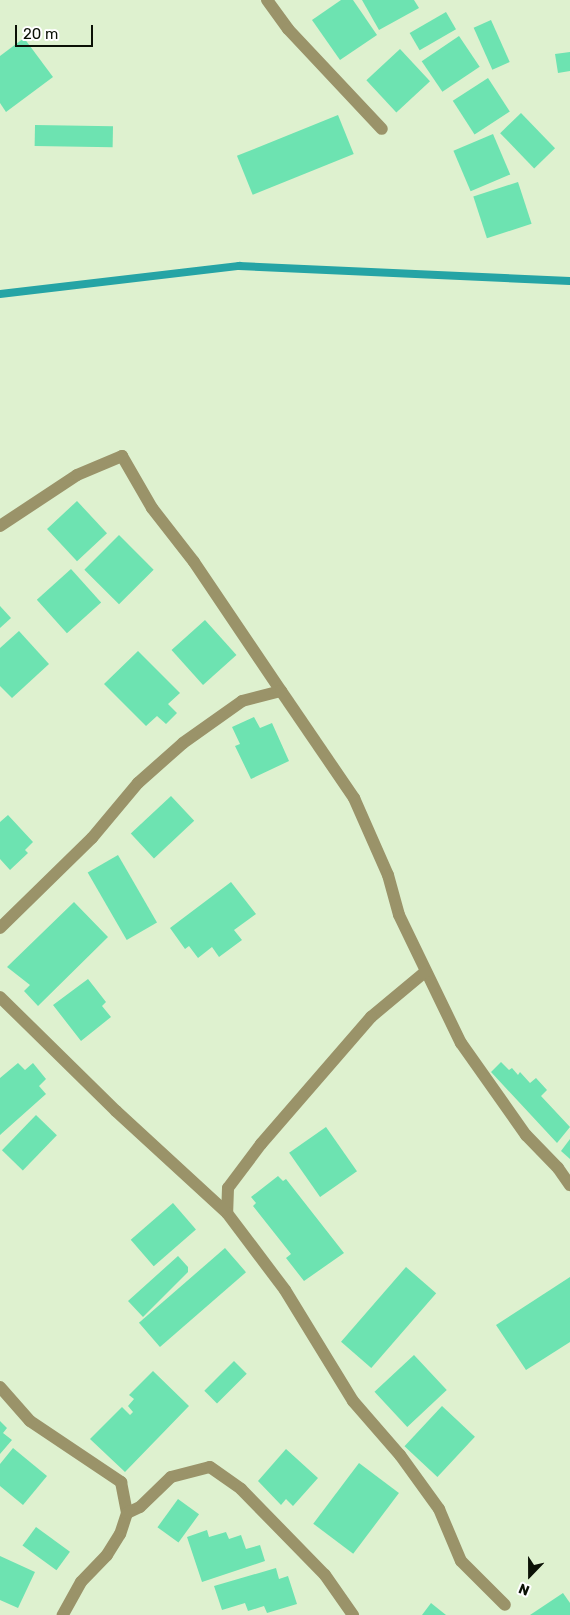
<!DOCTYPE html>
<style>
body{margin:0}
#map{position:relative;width:570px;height:1615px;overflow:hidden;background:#def1cf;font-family:Rubik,sans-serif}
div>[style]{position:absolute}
.stream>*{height:8px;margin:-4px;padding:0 4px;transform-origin:4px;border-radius:4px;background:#25a4a5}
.building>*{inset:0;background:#6de3b1;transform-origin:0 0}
.minor>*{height:12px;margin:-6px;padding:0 6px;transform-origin:6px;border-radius:6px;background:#9a9369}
span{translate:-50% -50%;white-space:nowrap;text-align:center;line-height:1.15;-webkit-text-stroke:4.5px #fff;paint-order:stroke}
.north{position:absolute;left:505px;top:1550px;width:50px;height:50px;-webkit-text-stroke:4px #fff;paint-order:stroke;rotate:202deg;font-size:14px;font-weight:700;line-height:20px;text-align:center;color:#0b1106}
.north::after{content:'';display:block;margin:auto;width:18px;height:22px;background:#0b1106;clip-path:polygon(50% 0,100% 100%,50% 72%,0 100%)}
.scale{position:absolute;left:15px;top:25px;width:78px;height:22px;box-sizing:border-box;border:2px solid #0b1106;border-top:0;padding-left:6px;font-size:15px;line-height:18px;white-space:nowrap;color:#0b1106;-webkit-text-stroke:4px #fff;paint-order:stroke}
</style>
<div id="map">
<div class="stream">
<div style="left:0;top:294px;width:241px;rotate:-6.7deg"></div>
<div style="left:239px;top:266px;width:331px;rotate:2.6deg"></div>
</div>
<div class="building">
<div style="clip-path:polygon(341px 0,353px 0,377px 35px,340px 60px,312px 20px)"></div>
<div style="clip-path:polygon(362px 0,414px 0,419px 8px,379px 30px)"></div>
<div style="left:446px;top:12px;width:20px;height:42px;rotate:60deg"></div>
<div style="left:491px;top:20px;width:46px;height:19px;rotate:66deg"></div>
<div style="left:459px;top:36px;width:37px;height:45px;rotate:56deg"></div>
<div style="clip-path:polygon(24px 38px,53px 77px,6px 112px,0 103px,0 56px)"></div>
<div style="left:400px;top:49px;width:44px;height:46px;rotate:47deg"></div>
<div style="clip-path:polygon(570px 52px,570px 71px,558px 73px,555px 54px)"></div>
<div style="left:488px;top:78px;width:40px;height:42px;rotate:57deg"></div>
<div style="left:521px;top:113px;width:49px;height:29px;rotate:46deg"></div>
<div style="left:338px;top:115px;width:42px;height:109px;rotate:68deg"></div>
<div style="left:35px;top:125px;width:78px;height:21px;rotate:1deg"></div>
<div style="left:493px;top:134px;width:44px;height:43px;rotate:67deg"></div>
<div style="left:518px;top:182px;width:44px;height:47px;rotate:72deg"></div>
<div style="left:77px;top:501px;width:44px;height:41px;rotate:47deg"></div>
<div style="left:119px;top:535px;width:49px;height:49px;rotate:45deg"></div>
<div style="left:71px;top:569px;width:45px;height:46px;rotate:48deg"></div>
<div style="clip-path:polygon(0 606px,11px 618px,0 628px)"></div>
<div style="left:205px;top:620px;width:47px;height:45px;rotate:48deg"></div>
<div style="clip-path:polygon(19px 631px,49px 664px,12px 698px,0 686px,0 648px)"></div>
<div style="clip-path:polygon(138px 651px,180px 693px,168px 704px,177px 713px,166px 724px,157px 716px,146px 726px,104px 684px)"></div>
<div style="clip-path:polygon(254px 717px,260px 728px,272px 723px,289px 761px,251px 779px,235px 746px,240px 744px,232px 727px)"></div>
<div style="left:171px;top:796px;width:34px;height:55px;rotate:47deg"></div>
<div style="clip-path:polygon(8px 815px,33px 842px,25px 850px,28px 853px,10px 870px,0 859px,0 822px)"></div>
<div style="left:118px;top:855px;width:78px;height:35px;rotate:60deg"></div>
<div style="clip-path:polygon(231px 882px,256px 914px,234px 930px,242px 940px,219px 957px,212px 947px,198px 958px,189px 946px,185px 949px,170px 928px)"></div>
<div style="clip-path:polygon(74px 902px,108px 937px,38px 1006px,24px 991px,30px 985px,7px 967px)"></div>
<div style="clip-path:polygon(88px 979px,106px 1002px,102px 1006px,111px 1017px,81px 1041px,53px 1005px)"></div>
<div style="clip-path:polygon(501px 1062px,509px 1070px,512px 1068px,518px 1075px,520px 1072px,530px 1083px,536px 1078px,547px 1090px,541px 1096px,570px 1127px,557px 1143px,491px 1072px)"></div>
<div style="clip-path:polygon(18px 1063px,25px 1070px,33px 1063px,46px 1079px,39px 1086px,46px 1094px,0 1135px,0 1078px)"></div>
<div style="left:36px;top:1115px;width:29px;height:49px;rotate:44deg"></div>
<div style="left:326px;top:1127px;width:54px;height:45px;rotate:55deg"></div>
<div style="clip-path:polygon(570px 1139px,570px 1159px,561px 1151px)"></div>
<div style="clip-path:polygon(278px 1176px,283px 1181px,286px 1179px,344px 1253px,304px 1281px,286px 1258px,291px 1254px,253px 1206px,256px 1203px,251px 1197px)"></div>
<div style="left:173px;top:1203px;width:35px;height:56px;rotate:49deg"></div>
<div style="left:225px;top:1248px;width:32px;height:114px;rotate:49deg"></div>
<div style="clip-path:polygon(178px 1256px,188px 1267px,188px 1272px,143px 1317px,128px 1301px)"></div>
<div style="left:406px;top:1267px;width:40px;height:99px;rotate:41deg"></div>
<div style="clip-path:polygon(570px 1277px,570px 1342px,526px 1370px,496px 1325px)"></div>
<div style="left:414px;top:1355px;width:48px;height:54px;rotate:47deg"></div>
<div style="left:234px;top:1361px;width:18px;height:42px;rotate:45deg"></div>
<div style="clip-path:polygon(153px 1371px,189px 1406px,125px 1472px,90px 1439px,122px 1407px,130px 1415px,133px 1412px,128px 1406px,134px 1399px,129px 1395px)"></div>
<div style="left:442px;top:1406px;width:45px;height:55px;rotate:43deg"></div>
<div style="clip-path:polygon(0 1421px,7px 1428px,3px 1433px,12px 1440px,0 1454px)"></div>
<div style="clip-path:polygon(13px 1448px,47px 1476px,23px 1505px,0 1486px,0 1464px)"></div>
<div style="clip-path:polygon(286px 1449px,318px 1478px,293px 1506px,286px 1499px,281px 1505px,258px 1481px)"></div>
<div style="left:359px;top:1463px;width:50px;height:76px;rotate:37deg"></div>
<div style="left:178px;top:1499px;width:26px;height:35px;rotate:36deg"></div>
<div style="left:36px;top:1527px;width:42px;height:23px;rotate:36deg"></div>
<div style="clip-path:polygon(207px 1530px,209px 1537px,226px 1532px,229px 1539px,241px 1535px,246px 1549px,260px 1545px,265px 1561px,202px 1582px,187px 1537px)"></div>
<div style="clip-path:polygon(0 1556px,35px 1572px,18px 1608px,0 1600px)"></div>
<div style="clip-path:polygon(276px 1568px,279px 1579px,288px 1576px,297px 1604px,267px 1613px,264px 1606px,248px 1611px,245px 1603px,222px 1610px,214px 1586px)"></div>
<div style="clip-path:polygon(563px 1593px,570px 1603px,570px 1615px,530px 1615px)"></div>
<div style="clip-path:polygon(431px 1603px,446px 1615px,422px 1615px)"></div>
</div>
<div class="minor">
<div style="left:267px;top:0;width:36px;rotate:54deg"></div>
<div style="left:288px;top:29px;width:137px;rotate:46.8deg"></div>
<div style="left:0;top:526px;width:92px;rotate:-33.5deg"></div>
<div style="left:77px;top:475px;width:49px;rotate:-22.9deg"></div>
<div style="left:122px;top:456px;width:60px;rotate:60deg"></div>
<div style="left:152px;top:508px;width:68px;rotate:52.1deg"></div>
<div style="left:194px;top:562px;width:156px;rotate:56deg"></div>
<div style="left:0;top:928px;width:129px;rotate:-44.4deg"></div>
<div style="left:92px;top:838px;width:72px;rotate:-50.1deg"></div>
<div style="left:138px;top:783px;width:60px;rotate:-41.6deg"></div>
<div style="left:183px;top:743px;width:72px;rotate:-35.4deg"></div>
<div style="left:242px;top:701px;width:40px;rotate:-14.4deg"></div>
<div style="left:281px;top:691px;width:130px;rotate:55.7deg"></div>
<div style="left:354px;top:798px;width:84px;rotate:66.2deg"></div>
<div style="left:388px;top:875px;width:41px;rotate:74.6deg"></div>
<div style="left:399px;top:915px;width:142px;rotate:64.2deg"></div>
<div style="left:461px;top:1043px;width:113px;rotate:54.8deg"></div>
<div style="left:526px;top:1135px;width:46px;rotate:45.9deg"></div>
<div style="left:558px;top:1168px;width:21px;rotate:55deg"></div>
<div style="left:425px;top:972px;width:70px;rotate:140.2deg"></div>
<div style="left:371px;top:1017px;width:168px;rotate:130.9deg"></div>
<div style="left:261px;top:1144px;width:55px;rotate:126.9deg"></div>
<div style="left:228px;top:1188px;width:25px;rotate:92deg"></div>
<div style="left:227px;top:1213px;width:96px;rotate:53deg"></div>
<div style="left:285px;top:1290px;width:130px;rotate:58.5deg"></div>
<div style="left:353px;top:1401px;width:72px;rotate:49deg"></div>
<div style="left:400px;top:1455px;width:67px;rotate:54.2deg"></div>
<div style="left:439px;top:1509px;width:56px;rotate:67.1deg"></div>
<div style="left:461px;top:1561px;width:62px;rotate:45deg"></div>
<div style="left:0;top:997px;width:163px;rotate:44.5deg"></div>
<div style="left:116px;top:1111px;width:151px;rotate:42.6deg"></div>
<div style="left:0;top:1387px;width:45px;rotate:48.6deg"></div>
<div style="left:30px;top:1421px;width:110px;rotate:33.8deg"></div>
<div style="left:121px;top:1482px;width:32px;rotate:79deg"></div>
<div style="left:127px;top:1513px;width:22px;rotate:108deg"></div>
<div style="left:120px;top:1534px;width:25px;rotate:122deg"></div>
<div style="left:107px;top:1555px;width:37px;rotate:134deg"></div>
<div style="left:81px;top:1582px;width:38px;rotate:119deg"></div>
<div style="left:127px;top:1513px;width:14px;rotate:-25deg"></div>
<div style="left:140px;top:1507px;width:43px;rotate:-44.1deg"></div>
<div style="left:171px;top:1477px;width:40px;rotate:-14.4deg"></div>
<div style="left:210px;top:1467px;width:38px;rotate:35deg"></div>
<div style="left:241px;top:1489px;width:120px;rotate:45.7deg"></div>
<div style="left:325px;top:1575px;width:49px;rotate:55deg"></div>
</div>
<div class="north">N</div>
<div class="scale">20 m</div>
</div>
